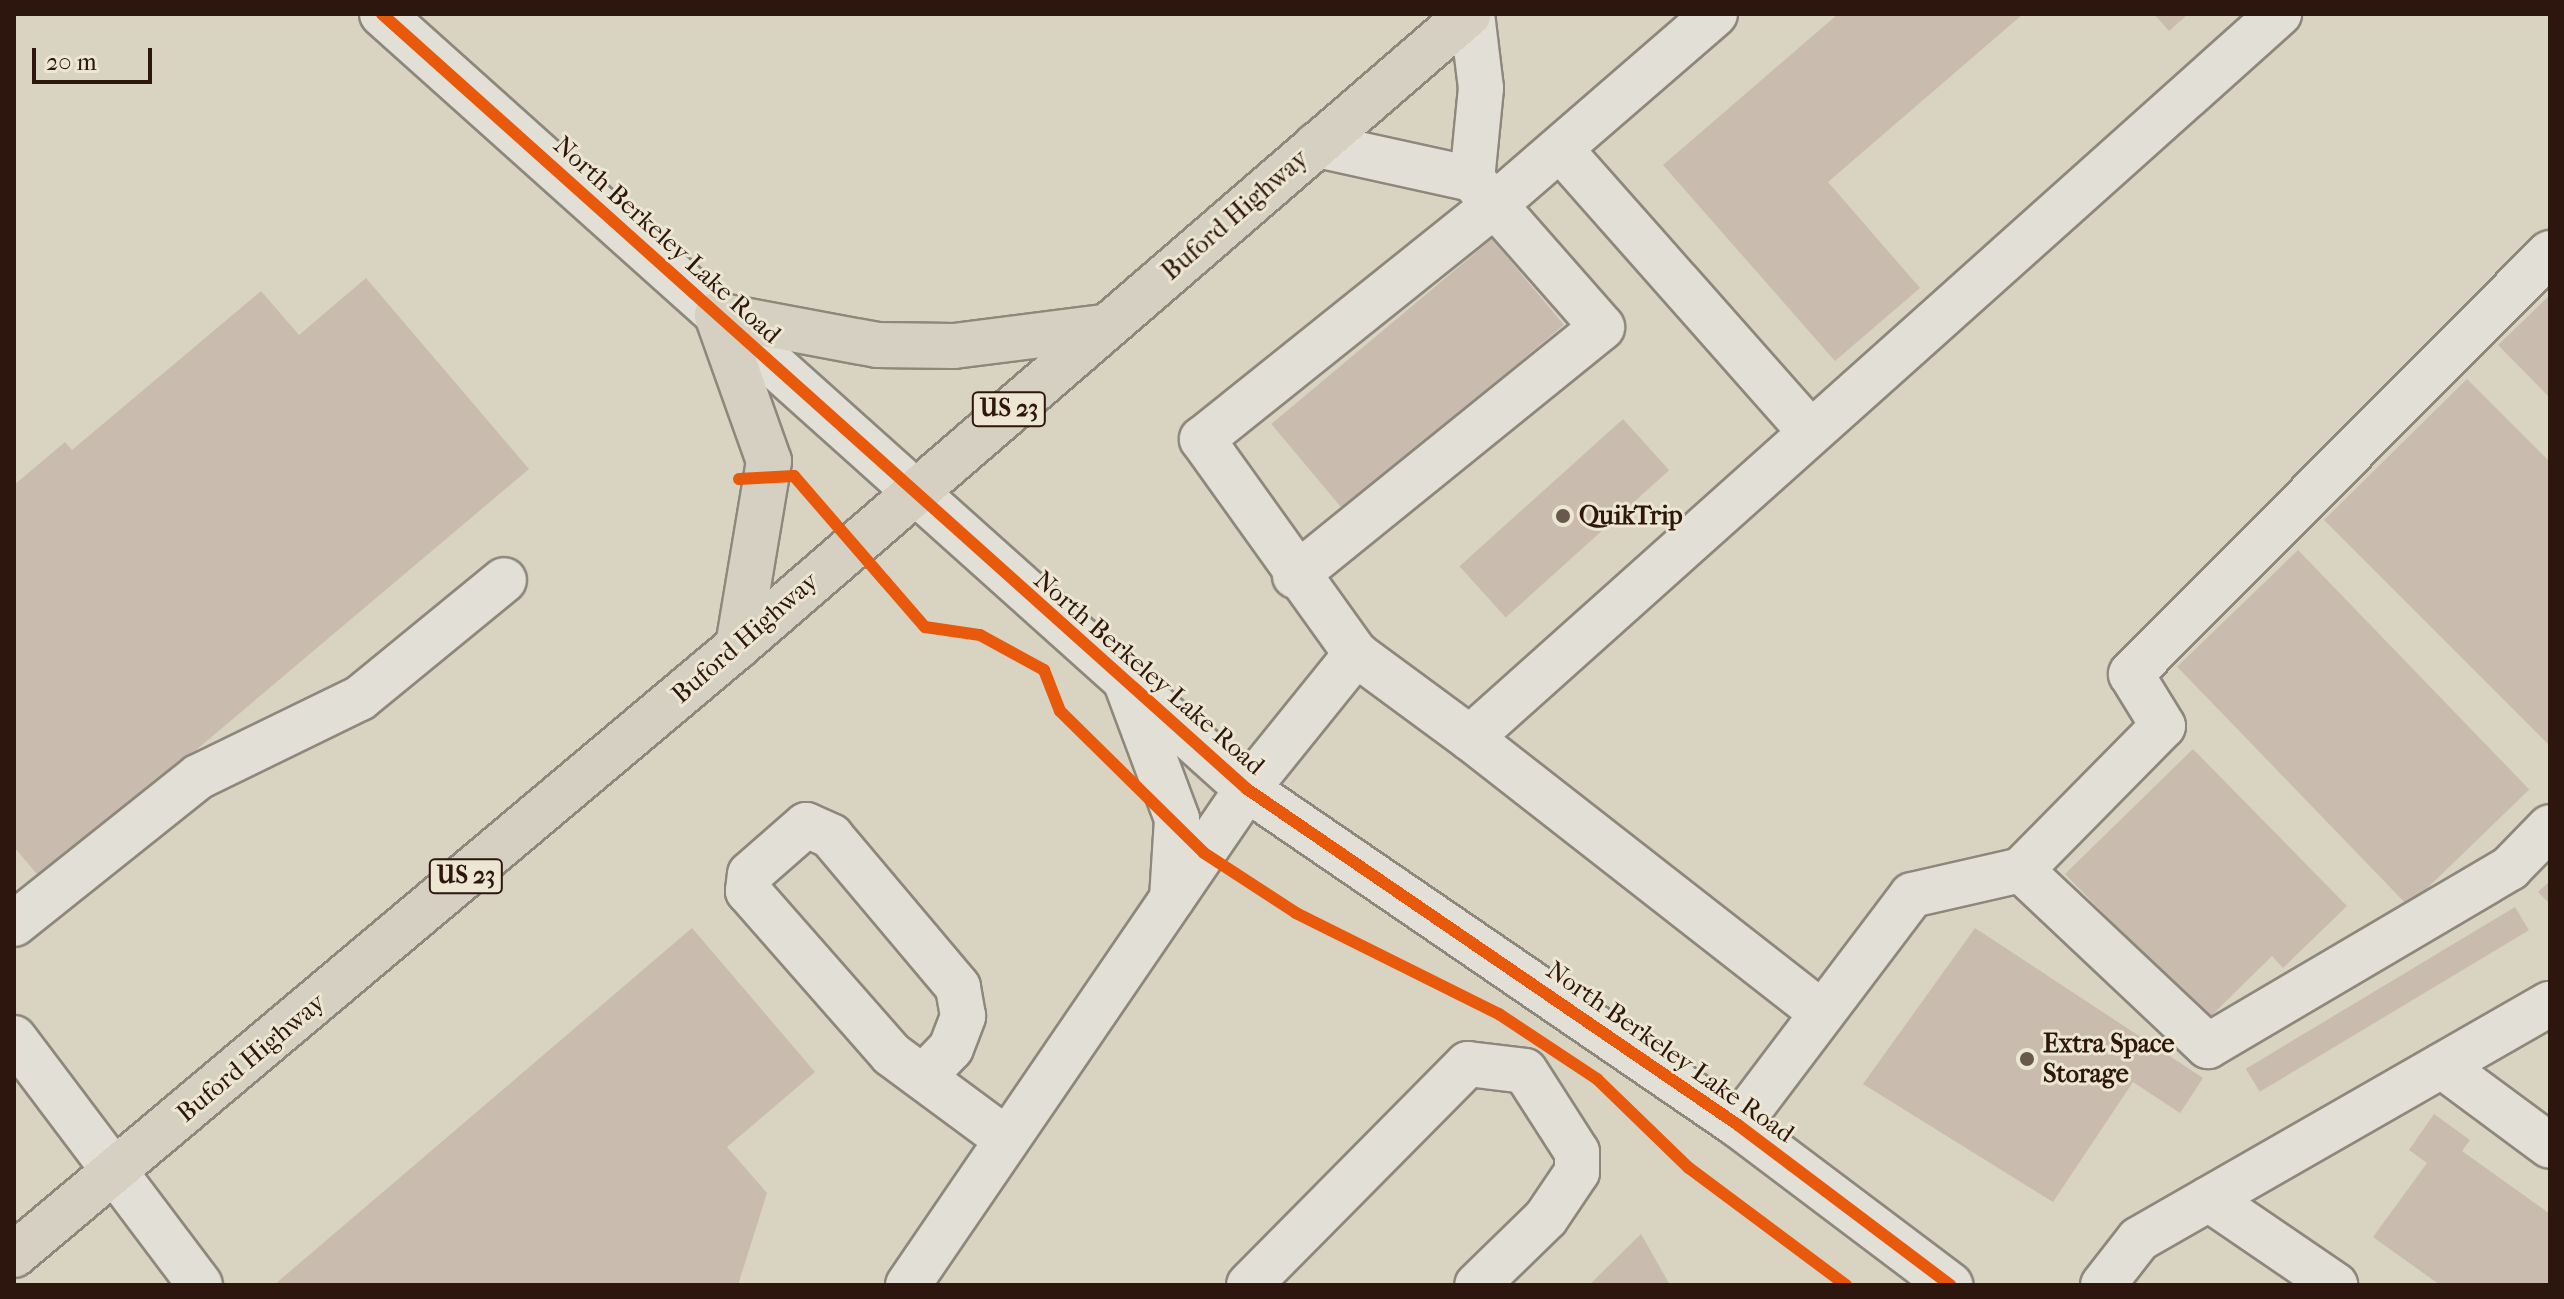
<!DOCTYPE html>
<style>
body{margin:0}
#map{position:relative;width:2564px;height:1299px;overflow:hidden;background:#d9d3c2;font-family:"IM FELL French Canon",serif}
div>[style]{position:absolute}
.building>*{inset:0;background:#cabbaf;transform-origin:0 0}
.roads{filter:drop-shadow(2px 0 #8d877c) drop-shadow(-2px 0 #8d877c) drop-shadow(0 2px #8d877c) drop-shadow(0 -2px #8d877c)}
.minor>*{height:44px;margin:-22px;padding:0 22px;transform-origin:22px;border-radius:22px;background:#e2dfd6}
.major>*{height:44px;margin:-22px;padding:0 22px;transform-origin:22px;border-radius:22px;background:#d6d0c2}
.cycleway>*{height:12px;margin:-6px;padding:0 6px;transform-origin:6px;border-radius:6px;background:#e8590c}
.dots>*{width:22px;height:22px;translate:-50% -50%;box-sizing:border-box;border:4px solid #ece6d2;border-radius:50%}
span{translate:-50% -50%;white-space:nowrap;text-align:center;line-height:1.15;-webkit-text-stroke:6px #ece6d2;paint-order:stroke}
.shield-label span{padding:2px 6px;background:#ece6d2;border:2px solid;border-radius:6px;-webkit-text-stroke-width:0}
.shield-label{font-size:24px;color:#2d160d;font-weight:700}
.street-label{font-size:26px;color:#2d160d}
.poi-label{font-size:26px;color:#2d160d;font-weight:700}
.left{translate:0 -50%;text-align:left}
.frame{position:absolute;inset:0;border:16px solid #2d160d;pointer-events:none}
.scale{position:absolute;left:32px;top:48px;width:120px;height:36px;box-sizing:border-box;border:4px solid #2d160d;border-top:0;padding-left:10px;font-size:24px;line-height:28px;white-space:nowrap;color:#2d160d;-webkit-text-stroke:6px #ece6d2;paint-order:stroke}
</style>
<div id="map">
<div class="building">
<div style="clip-path:polygon(1838px 14px,2023px 14px,1828px 182px,1920px 288px,1835px 361px,1663px 165px)"></div>
<div style="clip-path:polygon(2154px 14px,2188px 14px,2169px 31px)"></div>
<div style="left:1492px;top:239px;width:112px;height:288px;rotate:50deg"></div>
<div style="clip-path:polygon(366px 278px,529px 469px,42px 880px,14px 847px,14px 485px,65px 442px,72px 450px,261px 291px,299px 335px)"></div>
<div style="clip-path:polygon(2550px 295px,2550px 398px,2498px 345px)"></div>
<div style="clip-path:polygon(2467px 379px,2550px 462px,2550px 746px,2324px 520px)"></div>
<div style="left:1623px;top:419px;width:69px;height:220px;rotate:48deg"></div>
<div style="left:2298px;top:550px;width:333px;height:168px;rotate:46deg"></div>
<div style="clip-path:polygon(2193px 749px,2347px 906px,2283px 968px,2272px 956px,2207px 1020px,2065px 874px)"></div>
<div style="clip-path:polygon(2550px 881px,2550px 904px,2538px 892px)"></div>
<div style="left:2515px;top:907px;width:27px;height:314px;rotate:59deg"></div>
<div style="clip-path:polygon(692px 928px,815px 1072px,727px 1147px,767px 1193px,738px 1285px,274px 1285px)"></div>
<div style="clip-path:polygon(1975px 928px,2203px 1078px,2180px 1113px,2133px 1082px,2053px 1202px,1863px 1084px)"></div>
<div style="clip-path:polygon(2434px 1114px,2470px 1140px,2462px 1151px,2550px 1214px,2550px 1285px,2440px 1285px,2373px 1237px,2427px 1163px,2409px 1150px)"></div>
<div style="clip-path:polygon(1641px 1234px,1670px 1285px,1589px 1285px)"></div>
</div>
<div class="roads">
<div class="minor">
<div style="left:382px;top:14px;width:1161px;rotate:41.86deg"></div>
<div style="left:1247px;top:789px;width:595px;rotate:34.38deg"></div>
<div style="left:1738px;top:1125px;width:266px;rotate:37deg"></div>
<div style="left:1472px;top:14px;width:75px;rotate:83.1deg"></div>
<div style="left:1481px;top:88px;width:91px;rotate:95.6deg"></div>
<div style="left:1715px;top:14px;width:289px;rotate:139.1deg"></div>
<div style="left:1497px;top:203px;width:378px;rotate:141.3deg"></div>
<div style="left:1202px;top:439px;width:264px;rotate:54.4deg"></div>
<div style="left:1356px;top:654px;width:142px;rotate:36.4deg"></div>
<div style="left:1470px;top:738px;width:1086px;rotate:-41.83deg"></div>
<div style="left:1561px;top:150px;width:375px;rotate:48.5deg"></div>
<div style="left:1295px;top:576px;width:395px;rotate:-39deg"></div>
<div style="left:1602px;top:327px;width:197px;rotate:-131.3deg"></div>
<div style="left:1472px;top:179px;width:159px;rotate:-167.6deg"></div>
<div style="left:1127px;top:685px;width:143px;rotate:69.5deg"></div>
<div style="left:1177px;top:819px;width:80px;rotate:93.6deg"></div>
<div style="left:1470px;top:738px;width:444px;rotate:38deg"></div>
<div style="left:2021px;top:870px;width:257px;rotate:43.3deg"></div>
<div style="left:2208px;top:1046px;width:351px;rotate:-30.5deg"></div>
<div style="left:2510px;top:868px;width:57px;rotate:-45.7deg"></div>
<div style="left:14px;top:924px;width:236px;rotate:-38.6deg"></div>
<div style="left:198px;top:777px;width:180px;rotate:-26deg"></div>
<div style="left:360px;top:698px;width:186px;rotate:-39.3deg"></div>
<div style="left:14px;top:1038px;width:309px;rotate:53deg"></div>
<div style="left:2442px;top:1066px;width:134px;rotate:36.5deg"></div>
<div style="left:925px;top:1075px;width:37px;rotate:-46deg"></div>
<div style="left:951px;top:1048px;width:34px;rotate:-69deg"></div>
<div style="left:963px;top:1016px;width:29px;rotate:-100deg"></div>
<div style="left:958px;top:987px;width:197px;rotate:-130.1deg"></div>
<div style="left:831px;top:836px;width:27px;rotate:-156deg"></div>
<div style="left:806px;top:825px;width:74px;rotate:138.8deg"></div>
<div style="left:750px;top:874px;width:17px;rotate:97deg"></div>
<div style="left:748px;top:891px;width:217px;rotate:48.7deg"></div>
<div style="left:891px;top:1054px;width:143px;rotate:36.5deg"></div>
<div style="left:1738px;top:1125px;width:288px;rotate:-52.9deg"></div>
<div style="left:1912px;top:895px;width:112px;rotate:-12.9deg"></div>
<div style="left:2021px;top:870px;width:202px;rotate:-45.4deg"></div>
<div style="left:2163px;top:726px;width:61px;rotate:-121.6deg"></div>
<div style="left:2131px;top:674px;width:594px;rotate:-45.14deg"></div>
<div style="left:2209px;top:1199px;width:153px;rotate:34.3deg"></div>
<div style="left:908px;top:1285px;width:601px;rotate:-55.65deg"></div>
<div style="left:1247px;top:789px;width:174px;rotate:-51.1deg"></div>
<div style="left:1249px;top:1285px;width:311px;rotate:-45.3deg"></div>
<div style="left:1468px;top:1064px;width:57px;rotate:7deg"></div>
<div style="left:1525px;top:1071px;width:96px;rotate:57.3deg"></div>
<div style="left:1577px;top:1152px;width:20px;rotate:90deg"></div>
<div style="left:1577px;top:1172px;width:55px;rotate:124deg"></div>
<div style="left:1546px;top:1218px;width:96px;rotate:135.8deg"></div>
<div style="left:2103px;top:1285px;width:58px;rotate:-52deg"></div>
<div style="left:2139px;top:1239px;width:473px;rotate:-29.8deg"></div>
</div>
<div class="major">
<div style="left:717px;top:315px;width:163px;rotate:10.6deg"></div>
<div style="left:877px;top:345px;width:77px;rotate:0.7deg"></div>
<div style="left:954px;top:346px;width:152px;rotate:-7.2deg"></div>
<div style="left:717px;top:315px;width:155px;rotate:70.4deg"></div>
<div style="left:769px;top:461px;width:188px;rotate:99.5deg"></div>
<div style="left:14px;top:1255px;width:946px;rotate:-40.07deg"></div>
<div style="left:738px;top:646px;width:966px;rotate:-40.85deg"></div>
</div>
</div>
<div class="cycleway">
<div style="left:382px;top:14px;width:1161px;rotate:41.86deg"></div>
<div style="left:1247px;top:789px;width:595px;rotate:34.38deg"></div>
<div style="left:1738px;top:1125px;width:266px;rotate:37deg"></div>
<div style="left:739px;top:479px;width:55px;rotate:-3.1deg"></div>
<div style="left:794px;top:476px;width:200px;rotate:49.1deg"></div>
<div style="left:925px;top:627px;width:56px;rotate:8.3deg"></div>
<div style="left:980px;top:635px;width:73px;rotate:28.7deg"></div>
<div style="left:1044px;top:670px;width:44px;rotate:68.7deg"></div>
<div style="left:1060px;top:711px;width:202px;rotate:44.6deg"></div>
<div style="left:1204px;top:853px;width:110px;rotate:33.1deg"></div>
<div style="left:1296px;top:913px;width:227px;rotate:26.5deg"></div>
<div style="left:1499px;top:1014px;width:118px;rotate:33.6deg"></div>
<div style="left:1597px;top:1079px;width:128px;rotate:44.1deg"></div>
<div style="left:1689px;top:1168px;width:196px;rotate:36.7deg"></div>
</div>
<div class="dots">
<div style="left:1563px;top:516px;background:#69584c"></div>
<div style="left:2027px;top:1059px;background:#69584c"></div>
</div>
<div class="shield-label">
<span style="left:1009px;top:409px">US 23</span>
<span style="left:466px;top:876px">US 23</span>
</div>
<div class="street-label">
<span style="left:1235px;top:215px;rotate:-41deg">Buford Highway</span>
<span style="left:667px;top:240px;rotate:42deg">North Berkeley Lake Road</span>
<span style="left:745px;top:638px;rotate:-41deg">Buford Highway</span>
<span style="left:1149px;top:673px;rotate:41deg">North Berkeley Lake Road</span>
<span style="left:1670px;top:1052px;rotate:35deg">North Berkeley Lake Road</span>
<span style="left:251px;top:1058px;rotate:-40deg">Buford Highway</span>
</div>
<div class="poi-label">
<span class="left" style="left:1579px;top:516px">QuikTrip</span>
<span class="left" style="left:2043px;top:1059px">Extra Space<br>Storage</span>
</div>
<div class="frame"></div>
<div class="scale">20 m</div>
</div>
